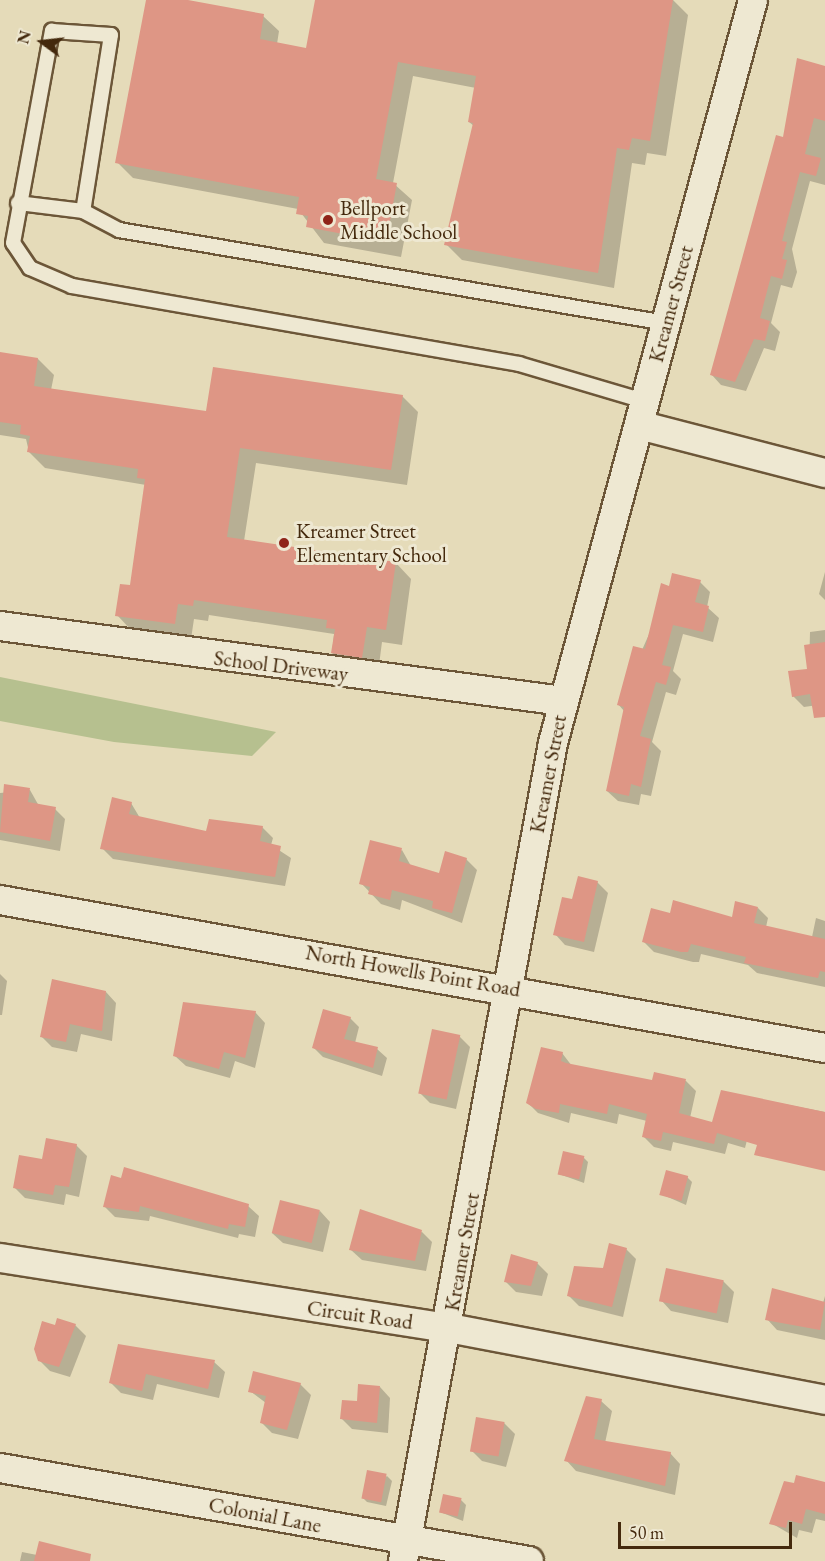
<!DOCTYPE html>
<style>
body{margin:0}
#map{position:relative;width:825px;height:1561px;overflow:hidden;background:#e5dbb9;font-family:"EB Garamond",serif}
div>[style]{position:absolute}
.green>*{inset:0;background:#b6c08f}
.shadow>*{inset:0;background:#0003}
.building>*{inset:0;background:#de9685;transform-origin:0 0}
.roads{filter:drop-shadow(2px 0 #6c5638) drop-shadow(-2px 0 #6c5638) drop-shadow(0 2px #6c5638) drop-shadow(0 -2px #6c5638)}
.lane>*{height:14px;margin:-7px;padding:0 7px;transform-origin:7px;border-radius:7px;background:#eee8d2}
.street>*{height:28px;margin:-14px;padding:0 14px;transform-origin:14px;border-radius:14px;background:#eee8d2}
.dots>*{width:16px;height:16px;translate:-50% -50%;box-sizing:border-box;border:3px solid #eee8d2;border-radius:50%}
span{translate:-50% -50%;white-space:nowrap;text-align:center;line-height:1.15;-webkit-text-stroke:6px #eee8d2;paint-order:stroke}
.poi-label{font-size:21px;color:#44290d}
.left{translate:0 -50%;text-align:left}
.street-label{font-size:21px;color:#44290d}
.north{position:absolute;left:12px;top:12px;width:60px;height:60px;-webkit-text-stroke:4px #eee8d2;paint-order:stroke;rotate:285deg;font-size:16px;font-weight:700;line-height:24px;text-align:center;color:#44290d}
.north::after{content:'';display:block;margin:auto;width:21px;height:27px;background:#44290d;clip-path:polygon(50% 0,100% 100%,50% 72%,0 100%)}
.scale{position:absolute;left:618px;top:1522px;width:174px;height:27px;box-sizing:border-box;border:3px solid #44290d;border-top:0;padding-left:8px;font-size:18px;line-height:21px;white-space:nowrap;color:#44290d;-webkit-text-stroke:4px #eee8d2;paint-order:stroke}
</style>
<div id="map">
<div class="green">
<div style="clip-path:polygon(0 677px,276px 732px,252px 756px,114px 742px,0 721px)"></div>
</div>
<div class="shadow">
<div style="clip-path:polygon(147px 0,180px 0,263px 16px,279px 31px,277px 44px,307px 49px,317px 0,673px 0,688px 15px,666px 156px,647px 153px,645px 165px,632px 163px,614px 288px,462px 260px,446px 244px,474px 126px,469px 122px,476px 88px,413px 76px,393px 183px,412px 200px,401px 257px,324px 243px,298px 209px,133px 178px,117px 162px)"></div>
<div style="clip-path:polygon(825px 67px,825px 185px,810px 181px,792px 249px,797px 272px,792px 288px,781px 285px,771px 323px,780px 332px,775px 351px,764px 348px,746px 391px,721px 385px,711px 374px,784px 139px)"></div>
<div style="clip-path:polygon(0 354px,38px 359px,54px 375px,51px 390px,208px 413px,402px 396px,418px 412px,407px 485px,256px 463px,244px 541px,396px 563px,411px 579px,402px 645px,382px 642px,378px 673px,348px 669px,332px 653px,334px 634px,209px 615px,208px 621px,194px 619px,191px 639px,132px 631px,117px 615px,131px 587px,146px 485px,45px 468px,29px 452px,26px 439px,0 435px)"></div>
<div style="clip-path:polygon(825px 572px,825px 600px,819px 594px)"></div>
<div style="clip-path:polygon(700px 582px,710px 592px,707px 607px,719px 618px,713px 642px,683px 634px,673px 671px,681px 679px,676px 695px,666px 692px,652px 742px,661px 751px,651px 796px,641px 794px,639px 805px,618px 801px,607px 791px,624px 711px,618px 704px,670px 587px)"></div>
<div style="clip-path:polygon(825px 630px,825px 704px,804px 707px,793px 696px,809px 670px,810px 632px)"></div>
<div style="clip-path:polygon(30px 790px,39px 806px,55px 809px,65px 819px,60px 851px,0 840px,0 793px)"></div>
<div style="clip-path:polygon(131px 803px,140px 818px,208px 833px,262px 827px,273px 838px,271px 845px,291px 858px,285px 886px,113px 859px,102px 848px)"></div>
<div style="clip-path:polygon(402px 850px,411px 866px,440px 875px,466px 859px,477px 870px,462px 923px,402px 900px,400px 910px,381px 904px,361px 883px)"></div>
<div style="clip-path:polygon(597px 882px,608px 893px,594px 952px,565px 945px,555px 934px,573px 901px)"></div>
<div style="clip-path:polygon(758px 908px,768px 918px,766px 927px,812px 937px,816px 918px,825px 921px,825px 987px,757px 973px,748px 965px,701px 954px,699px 962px,693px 962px,654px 952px,644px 942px,671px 914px,733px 919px)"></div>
<div style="clip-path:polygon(0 974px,7px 981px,2px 1015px,0 1015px)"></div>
<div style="clip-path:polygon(106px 992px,116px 1003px,112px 1041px,81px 1034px,77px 1052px,52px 1047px,41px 1036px)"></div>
<div style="clip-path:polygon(255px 1012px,265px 1023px,255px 1068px,235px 1061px,230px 1078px,186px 1066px,175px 1056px)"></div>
<div style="clip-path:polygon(350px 1018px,359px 1027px,355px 1043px,377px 1049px,387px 1058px,382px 1076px,323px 1057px,314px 1048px)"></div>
<div style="clip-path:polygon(459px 1036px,470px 1047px,456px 1109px,430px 1103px,419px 1092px)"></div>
<div style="clip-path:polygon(562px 1053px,572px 1066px,653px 1082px,655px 1074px,686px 1081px,696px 1091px,690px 1118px,713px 1124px,722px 1092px,825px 1112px,825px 1149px,748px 1136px,745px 1148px,728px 1143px,725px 1154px,673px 1142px,671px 1151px,654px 1147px,643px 1136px,647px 1121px,619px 1114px,617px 1124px,571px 1113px,569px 1123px,538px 1113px,527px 1102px)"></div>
<div style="clip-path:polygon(76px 1145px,87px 1156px,79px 1197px,66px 1194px,64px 1205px,25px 1198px,14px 1187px,43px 1161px)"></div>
<div style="clip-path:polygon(583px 1157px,588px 1162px,584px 1183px,559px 1174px)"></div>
<div style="clip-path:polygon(112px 1177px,248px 1206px,259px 1216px,255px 1237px,239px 1234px,238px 1238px,150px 1216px,149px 1221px,115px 1217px,105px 1207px)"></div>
<div style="clip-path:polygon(687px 1177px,692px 1182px,686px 1205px,661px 1194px)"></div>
<div style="clip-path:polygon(320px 1211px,330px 1222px,323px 1252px,283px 1243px,272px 1233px)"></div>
<div style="clip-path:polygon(422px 1232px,432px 1242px,426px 1271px,362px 1260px,351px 1250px)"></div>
<div style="clip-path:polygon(626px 1249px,636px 1259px,623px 1317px,579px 1306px,569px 1296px)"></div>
<div style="clip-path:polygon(537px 1263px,548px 1274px,542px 1296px,516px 1292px,505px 1281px)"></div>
<div style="clip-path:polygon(723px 1281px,734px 1292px,728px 1323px,671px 1311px,661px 1300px)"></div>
<div style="clip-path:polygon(825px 1296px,825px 1340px,777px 1330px,767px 1319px,823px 1303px)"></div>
<div style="clip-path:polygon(75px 1325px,86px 1336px,70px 1377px,50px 1371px,39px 1360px,56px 1327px)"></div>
<div style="clip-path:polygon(119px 1346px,214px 1362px,225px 1372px,219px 1398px,157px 1384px,153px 1400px,121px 1393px,110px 1382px)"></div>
<div style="clip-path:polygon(300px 1384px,311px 1395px,298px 1439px,272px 1433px,262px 1423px,266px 1403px,250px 1391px)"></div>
<div style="clip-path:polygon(380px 1387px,390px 1398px,388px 1433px,352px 1429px,342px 1419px)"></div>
<div style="clip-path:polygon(601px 1401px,612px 1411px,605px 1443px,670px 1453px,680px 1464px,675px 1495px,576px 1471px,566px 1460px)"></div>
<div style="clip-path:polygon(504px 1423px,515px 1434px,506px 1467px,482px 1461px,471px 1450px)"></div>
<div style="clip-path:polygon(387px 1476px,392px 1481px,386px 1506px,367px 1502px,362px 1497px)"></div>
<div style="clip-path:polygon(825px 1484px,825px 1521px,816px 1519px,812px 1533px,799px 1530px,797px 1538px,771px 1523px,795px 1485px)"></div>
<div style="clip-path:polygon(461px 1500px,466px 1505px,463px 1521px,440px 1512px)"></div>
<div style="clip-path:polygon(22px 1552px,37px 1555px,90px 1561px,20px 1561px)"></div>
</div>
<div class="building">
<div style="clip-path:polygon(146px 0,188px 0,264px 14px,260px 39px,306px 48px,315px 0,673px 0,650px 141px,632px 138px,629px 150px,617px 148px,598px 273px,444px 245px,473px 123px,468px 122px,476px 76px,398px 62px,376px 179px,397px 183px,386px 242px,306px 227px,308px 216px,296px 214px,299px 197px,115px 163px)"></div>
<div style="clip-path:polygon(797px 58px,825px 66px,825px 121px,814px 118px,805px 154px,821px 158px,816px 176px,800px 172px,782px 241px,787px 242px,782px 259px,787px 260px,782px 279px,771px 276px,760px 318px,770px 321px,765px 341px,754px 339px,735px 382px,710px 375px,776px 135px,783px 137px)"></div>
<div style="clip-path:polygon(0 352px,38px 358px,34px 386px,206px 411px,213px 367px,403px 395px,391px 470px,240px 448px,227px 537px,396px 562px,386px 630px,367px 627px,362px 658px,331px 653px,335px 629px,326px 628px,327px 620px,194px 600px,193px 606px,178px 604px,175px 624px,115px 616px,120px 584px,130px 585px,145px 479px,137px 478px,138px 469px,27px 452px,30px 436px,20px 434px,21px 425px,0 422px)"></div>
<div style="clip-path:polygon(672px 573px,701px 580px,695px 602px,709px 606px,703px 632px,673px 625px,662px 665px,671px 667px,666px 685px,656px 682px,640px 736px,651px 739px,641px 787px,631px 784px,629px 796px,606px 791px,624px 707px,617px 705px,633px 646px,645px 649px,661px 583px,669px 586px)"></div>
<div style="clip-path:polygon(825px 642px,825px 717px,814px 718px,810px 694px,792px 697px,788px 671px,807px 669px,804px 645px)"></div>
<div style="clip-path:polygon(4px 784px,30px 788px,28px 802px,56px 807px,50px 841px,0 832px)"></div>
<div style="clip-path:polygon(112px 797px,132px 802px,129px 814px,206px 831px,209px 819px,263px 826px,260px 841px,281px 846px,275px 877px,100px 849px)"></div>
<div style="clip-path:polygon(370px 840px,402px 848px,399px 861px,439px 873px,445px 851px,467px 858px,452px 913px,432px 908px,433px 901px,392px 890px,390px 900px,368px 894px,370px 887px,359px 884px)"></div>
<div style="clip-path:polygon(578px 876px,598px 881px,584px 942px,553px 935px,562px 897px,572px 899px)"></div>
<div style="clip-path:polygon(673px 900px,732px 917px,735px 901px,758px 907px,754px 923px,825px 939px,825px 972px,820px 971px,818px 978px,744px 963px,746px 957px,691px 944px,688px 952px,681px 952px,642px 942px,651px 908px,670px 913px)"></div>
<div style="clip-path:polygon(52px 979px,106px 991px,102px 1031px,70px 1024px,66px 1042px,40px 1037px)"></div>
<div style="clip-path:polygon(183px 1002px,256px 1011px,245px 1058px,224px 1052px,219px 1069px,173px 1056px)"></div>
<div style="clip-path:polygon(323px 1009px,351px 1017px,344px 1039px,378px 1047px,373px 1068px,312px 1048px)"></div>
<div style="left:432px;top:1029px;width:29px;height:66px;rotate:12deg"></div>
<div style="clip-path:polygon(541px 1047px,563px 1052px,561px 1061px,566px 1063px,652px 1080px,654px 1072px,686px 1079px,679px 1113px,712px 1122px,721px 1090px,825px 1112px,825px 1171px,754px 1155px,757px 1145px,717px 1133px,714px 1144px,663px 1132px,661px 1141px,642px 1137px,647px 1114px,609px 1104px,607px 1114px,560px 1104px,559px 1113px,536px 1109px,526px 1103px)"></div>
<div style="clip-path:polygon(46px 1138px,77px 1144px,69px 1187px,55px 1185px,53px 1195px,13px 1188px,19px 1155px,42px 1159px)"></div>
<div style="left:563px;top:1151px;width:22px;height:24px;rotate:13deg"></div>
<div style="clip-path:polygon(124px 1167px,249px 1204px,245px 1227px,229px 1224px,228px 1229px,140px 1206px,139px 1212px,103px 1207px,111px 1175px,121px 1178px)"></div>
<div style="left:666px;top:1170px;width:23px;height:26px;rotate:15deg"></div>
<div style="left:280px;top:1200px;width:41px;height:34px;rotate:14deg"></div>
<div style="clip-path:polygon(360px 1209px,422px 1230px,415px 1261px,349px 1250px)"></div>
<div style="clip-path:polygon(609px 1243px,627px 1248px,612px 1307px,567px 1296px,574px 1266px,603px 1268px)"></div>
<div style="clip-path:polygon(511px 1254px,538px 1262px,531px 1286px,504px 1282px)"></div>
<div style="left:666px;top:1268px;width:59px;height:34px;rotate:12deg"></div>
<div style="clip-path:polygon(772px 1288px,825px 1302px,820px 1330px,765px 1320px)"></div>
<div style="clip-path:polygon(57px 1318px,76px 1324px,59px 1367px,38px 1361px,34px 1349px,42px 1321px,55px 1325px)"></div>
<div style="clip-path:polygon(118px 1344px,215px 1360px,208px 1389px,146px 1374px,142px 1391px,109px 1383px)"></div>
<div style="clip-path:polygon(253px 1371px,301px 1383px,287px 1430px,260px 1423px,266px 1396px,248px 1392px)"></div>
<div style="clip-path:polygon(358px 1384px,380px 1386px,377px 1423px,340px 1419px,342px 1400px,357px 1401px)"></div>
<div style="clip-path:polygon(586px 1396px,602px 1399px,594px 1439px,671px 1452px,665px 1486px,564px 1461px)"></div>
<div style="left:476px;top:1417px;width:29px;height:35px;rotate:10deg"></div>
<div style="left:367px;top:1470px;width:20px;height:29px;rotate:11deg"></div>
<div style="clip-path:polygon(796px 1475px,825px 1482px,825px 1514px,806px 1509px,802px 1524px,788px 1520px,786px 1528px,769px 1524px,784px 1481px,794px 1483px)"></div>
<div style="left:443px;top:1494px;width:19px;height:19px;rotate:12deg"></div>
<div style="clip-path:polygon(39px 1541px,91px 1554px,90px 1561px,34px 1561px)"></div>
</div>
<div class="roads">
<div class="lane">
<div style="left:18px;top:203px;width:65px;rotate:7deg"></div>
<div style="left:644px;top:401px;width:130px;rotate:-163.5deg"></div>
<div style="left:519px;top:364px;width:454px;rotate:-170.1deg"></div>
<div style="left:72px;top:286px;width:46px;rotate:-156.8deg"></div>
<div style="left:30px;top:268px;width:30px;rotate:-124deg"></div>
<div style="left:13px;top:243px;width:216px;rotate:-79.6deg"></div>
<div style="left:52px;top:31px;width:59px;rotate:3.9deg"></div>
<div style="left:111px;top:35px;width:178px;rotate:99deg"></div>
<div style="left:83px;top:211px;width:41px;rotate:27.8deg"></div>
<div style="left:119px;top:230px;width:555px;rotate:9.65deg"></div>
</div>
<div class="street">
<div style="left:639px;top:425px;width:192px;rotate:14.5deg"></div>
<div style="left:0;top:626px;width:568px;rotate:7.59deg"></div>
<div style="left:0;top:900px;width:838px;rotate:10.17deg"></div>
<div style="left:0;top:1258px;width:454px;rotate:8.9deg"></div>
<div style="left:449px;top:1328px;width:383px;rotate:10.8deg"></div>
<div style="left:0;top:1468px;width:537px;rotate:9.97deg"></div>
<div style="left:403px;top:1561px;width:832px;rotate:-79.61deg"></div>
<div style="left:553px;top:743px;width:769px;rotate:-74.93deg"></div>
</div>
</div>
<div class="dots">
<div style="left:328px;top:220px;background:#8f2418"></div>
<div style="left:284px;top:543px;background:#8f2418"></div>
</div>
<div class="poi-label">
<span class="left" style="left:340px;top:220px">Bellport<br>Middle School</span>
<span class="left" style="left:296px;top:543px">Kreamer Street<br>Elementary School</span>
</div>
<div class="street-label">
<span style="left:671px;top:304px;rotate:-75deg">Kreamer Street</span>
<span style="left:281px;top:666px;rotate:7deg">School Driveway</span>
<span style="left:548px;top:774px;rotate:-79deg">Kreamer Street</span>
<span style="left:413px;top:971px;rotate:10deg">North Howells Point Road</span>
<span style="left:462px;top:1252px;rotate:-80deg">Kreamer Street</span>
<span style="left:360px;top:1315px;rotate:8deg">Circuit Road</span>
<span style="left:265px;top:1515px;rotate:11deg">Colonial Lane</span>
</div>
<div class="north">N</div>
<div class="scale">50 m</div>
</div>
